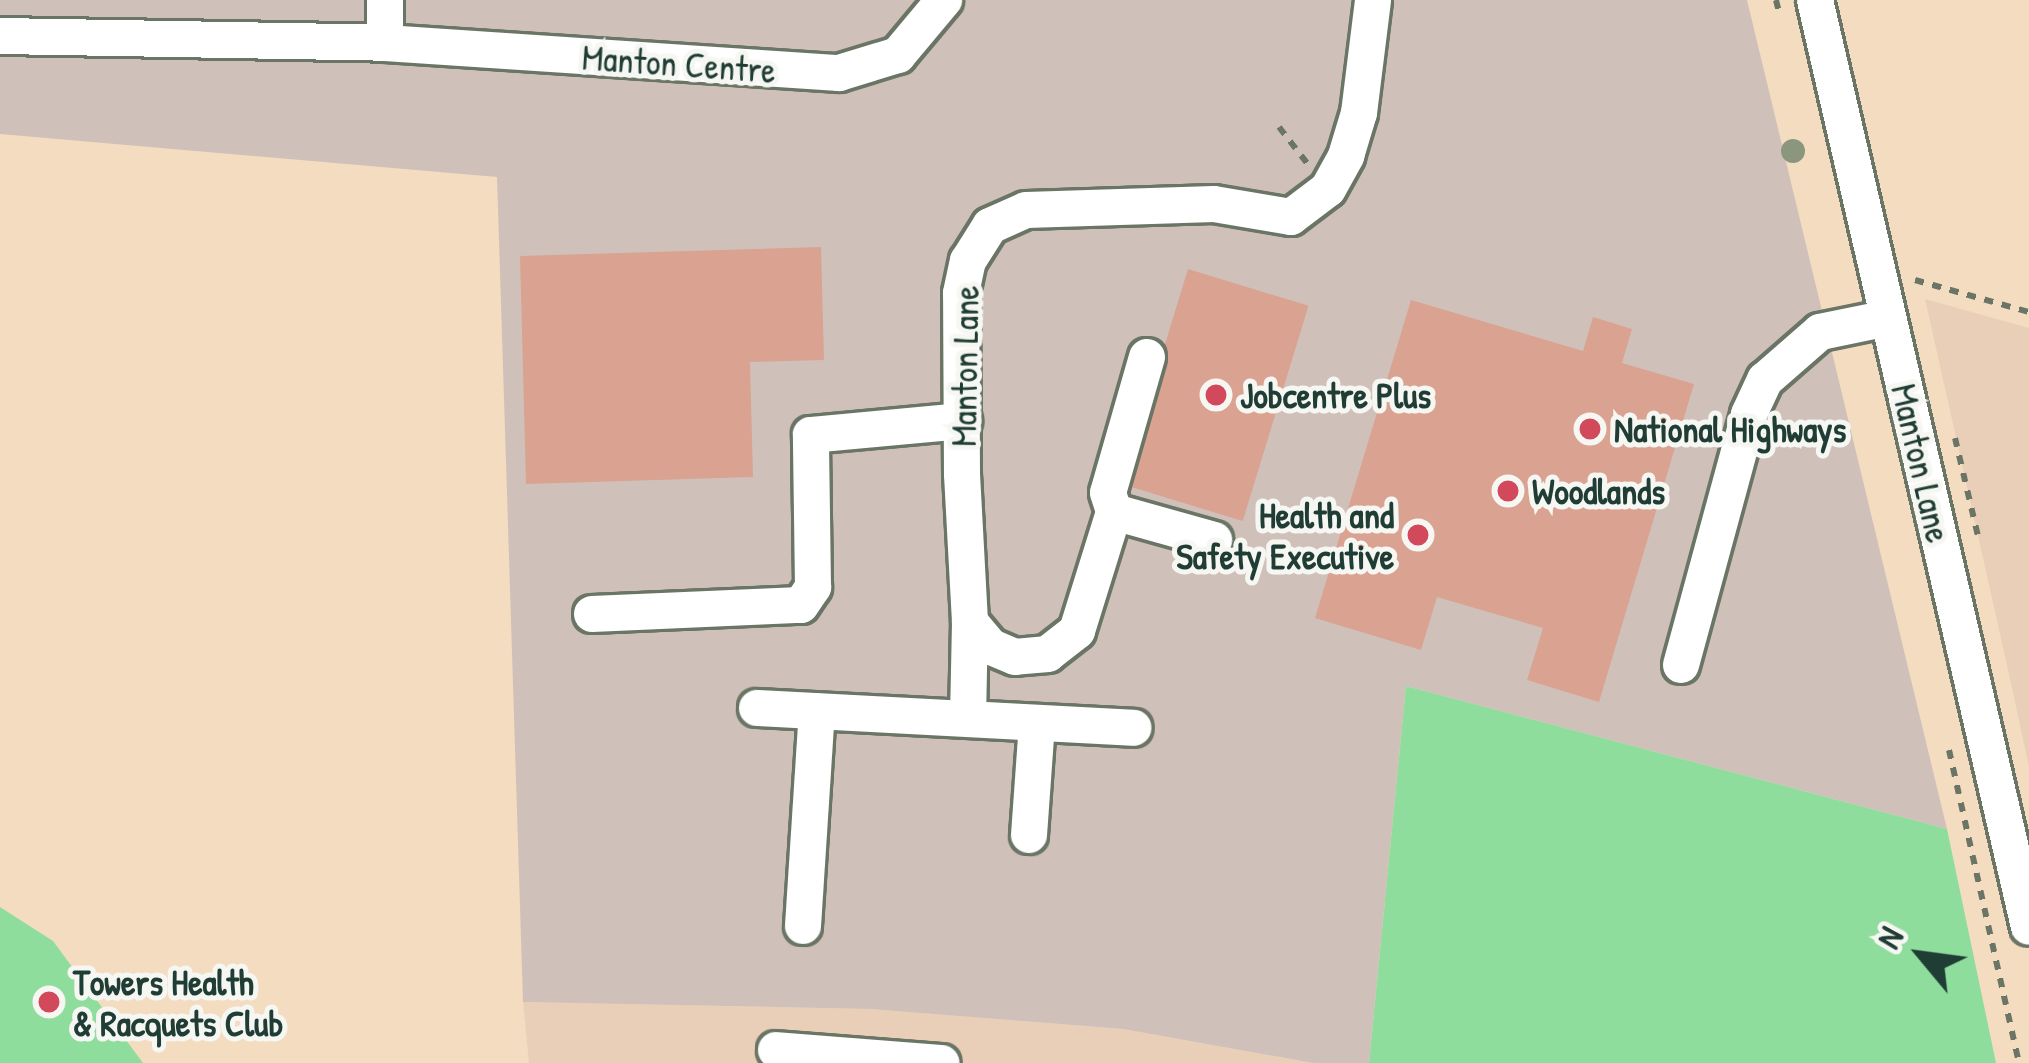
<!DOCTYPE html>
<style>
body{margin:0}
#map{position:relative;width:2029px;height:1063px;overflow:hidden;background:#f4dcc0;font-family:"Patrick Hand",sans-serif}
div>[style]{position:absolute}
.built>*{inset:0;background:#eacfb8}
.industrial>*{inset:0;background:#cfc1ba}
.green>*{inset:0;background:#8edd9c}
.building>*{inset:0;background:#d9a291;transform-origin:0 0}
.path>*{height:6px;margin-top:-3px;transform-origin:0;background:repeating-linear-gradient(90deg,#6a7565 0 9px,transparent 0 18px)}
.roads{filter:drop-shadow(3px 0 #6a7565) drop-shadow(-3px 0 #6a7565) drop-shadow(0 3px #6a7565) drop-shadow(0 -3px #6a7565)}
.minor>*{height:36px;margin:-18px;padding:0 18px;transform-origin:18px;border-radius:18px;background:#fff}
.trees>*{width:24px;height:24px;margin:-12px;border-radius:50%;background:#8b967f}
.dots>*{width:33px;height:33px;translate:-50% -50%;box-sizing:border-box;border:6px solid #f6f6f2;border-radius:50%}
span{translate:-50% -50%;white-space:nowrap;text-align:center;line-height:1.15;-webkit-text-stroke:10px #f6f6f2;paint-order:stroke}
.street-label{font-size:36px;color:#1f3d34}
.poi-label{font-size:36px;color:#1f3d34;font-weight:700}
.left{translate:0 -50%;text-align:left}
.right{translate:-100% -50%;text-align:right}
.north{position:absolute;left:1861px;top:895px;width:120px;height:120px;-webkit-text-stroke:9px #f6f6f2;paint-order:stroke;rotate:299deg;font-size:33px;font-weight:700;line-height:48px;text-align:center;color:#1f3d34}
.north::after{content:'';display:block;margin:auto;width:42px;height:54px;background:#1f3d34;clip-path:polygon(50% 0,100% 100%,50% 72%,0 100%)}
</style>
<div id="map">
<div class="built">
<div style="clip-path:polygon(1925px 299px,2029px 328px,2029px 767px,2010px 679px)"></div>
<div style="clip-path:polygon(523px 1002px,870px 1009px,1123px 1029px,1313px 1063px,529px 1063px)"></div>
</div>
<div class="industrial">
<div style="clip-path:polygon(0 0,1747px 0,1947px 829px,1406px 686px,1369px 1063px,1313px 1063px,1123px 1029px,870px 1009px,523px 1002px,497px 177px,0 134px)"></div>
</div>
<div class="green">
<div style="clip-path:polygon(1406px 686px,1947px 829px,1996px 1063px,1369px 1063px)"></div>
<div style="clip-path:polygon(0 907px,53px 941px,143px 1063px,0 1063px)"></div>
</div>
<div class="building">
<div style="clip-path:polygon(821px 247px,824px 360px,750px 362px,753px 477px,526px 484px,520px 256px)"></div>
<div style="left:1188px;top:269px;width:126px;height:225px;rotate:17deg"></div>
<div style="clip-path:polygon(1411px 300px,1583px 351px,1593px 317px,1632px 329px,1622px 363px,1694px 384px,1599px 702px,1527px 680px,1543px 628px,1437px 597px,1421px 650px,1315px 618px)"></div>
</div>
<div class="path">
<div style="left:1776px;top:0;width:16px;rotate:76deg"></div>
<div style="left:1279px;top:127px;width:46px;rotate:52.1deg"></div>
<div style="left:1915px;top:280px;width:118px;rotate:15.7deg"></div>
<div style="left:1955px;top:438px;width:101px;rotate:76.8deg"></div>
<div style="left:1949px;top:750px;width:321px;rotate:77.4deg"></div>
</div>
<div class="roads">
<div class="minor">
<div style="left:1815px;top:0;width:951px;rotate:77deg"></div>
<div style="left:0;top:36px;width:385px;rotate:1deg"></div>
<div style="left:385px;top:43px;width:43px;rotate:-90deg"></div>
<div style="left:385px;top:43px;width:455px;rotate:3.8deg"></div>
<div style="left:839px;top:73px;width:62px;rotate:-17deg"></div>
<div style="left:898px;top:55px;width:72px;rotate:-50.1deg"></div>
<div style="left:1147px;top:357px;width:141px;rotate:106deg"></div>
<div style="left:1108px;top:493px;width:20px;rotate:72deg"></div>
<div style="left:1114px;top:512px;width:125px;rotate:107.3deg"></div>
<div style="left:1077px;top:631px;width:37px;rotate:142deg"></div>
<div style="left:1048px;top:654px;width:33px;rotate:175deg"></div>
<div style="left:1015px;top:657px;width:26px;rotate:-157deg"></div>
<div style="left:991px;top:647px;width:33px;rotate:-130deg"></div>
<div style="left:970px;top:622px;width:148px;rotate:-93.1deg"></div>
<div style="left:962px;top:474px;width:181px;rotate:-90.3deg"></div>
<div style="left:961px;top:293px;width:33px;rotate:-78deg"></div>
<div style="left:968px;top:261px;width:41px;rotate:-57.8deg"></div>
<div style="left:990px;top:226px;width:39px;rotate:-24deg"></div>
<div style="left:1026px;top:210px;width:188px;rotate:-1.8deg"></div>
<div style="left:1214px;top:204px;width:78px;rotate:9.6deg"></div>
<div style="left:1291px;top:217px;width:46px;rotate:-37.1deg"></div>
<div style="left:1328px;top:189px;width:38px;rotate:-61deg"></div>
<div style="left:1346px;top:156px;width:45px;rotate:-73.2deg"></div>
<div style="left:1359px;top:113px;width:114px;rotate:-82.9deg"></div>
<div style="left:1114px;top:512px;width:104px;rotate:15.6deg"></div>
<div style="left:592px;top:614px;width:209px;rotate:-2.5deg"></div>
<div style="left:801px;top:605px;width:22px;rotate:-56deg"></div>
<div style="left:813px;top:587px;width:152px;rotate:-90.8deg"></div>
<div style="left:811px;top:435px;width:153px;rotate:-5.3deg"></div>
<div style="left:1681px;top:665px;width:260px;rotate:-74.8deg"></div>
<div style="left:1749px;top:414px;width:38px;rotate:-65deg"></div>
<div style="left:1765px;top:380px;width:73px;rotate:-41.1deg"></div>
<div style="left:1820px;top:332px;width:69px;rotate:-11.6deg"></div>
<div style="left:757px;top:708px;width:377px;rotate:3deg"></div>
<div style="left:968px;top:718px;width:96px;rotate:-88.8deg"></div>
<div style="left:1029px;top:835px;width:111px;rotate:-85.9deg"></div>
<div style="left:803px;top:926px;width:215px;rotate:-86.3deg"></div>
<div style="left:776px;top:1050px;width:166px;rotate:4.5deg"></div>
</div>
</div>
<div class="trees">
<div style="left:1793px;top:151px"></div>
</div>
<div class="dots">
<div style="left:1216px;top:395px;background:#d1495b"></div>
<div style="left:1590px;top:429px;background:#d1495b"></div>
<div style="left:1508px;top:491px;background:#d1495b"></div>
<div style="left:1418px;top:535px;background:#d1495b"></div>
<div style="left:49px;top:1002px;background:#d1495b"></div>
</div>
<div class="street-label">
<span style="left:679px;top:63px;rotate:4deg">Manton Centre</span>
<span style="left:964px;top:366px;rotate:-89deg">Manton Lane</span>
<span style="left:1922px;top:463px;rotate:77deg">Manton Lane</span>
</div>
<div class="poi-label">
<span class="left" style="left:1240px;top:395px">Jobcentre Plus</span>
<span class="left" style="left:1614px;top:429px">National Highways</span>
<span class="left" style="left:1532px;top:491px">Woodlands</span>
<span class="right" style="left:1394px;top:535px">Health and<br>Safety Executive</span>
<span class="left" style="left:73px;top:1002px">Towers Health<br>&amp; Racquets Club</span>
</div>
<div class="north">N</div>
</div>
